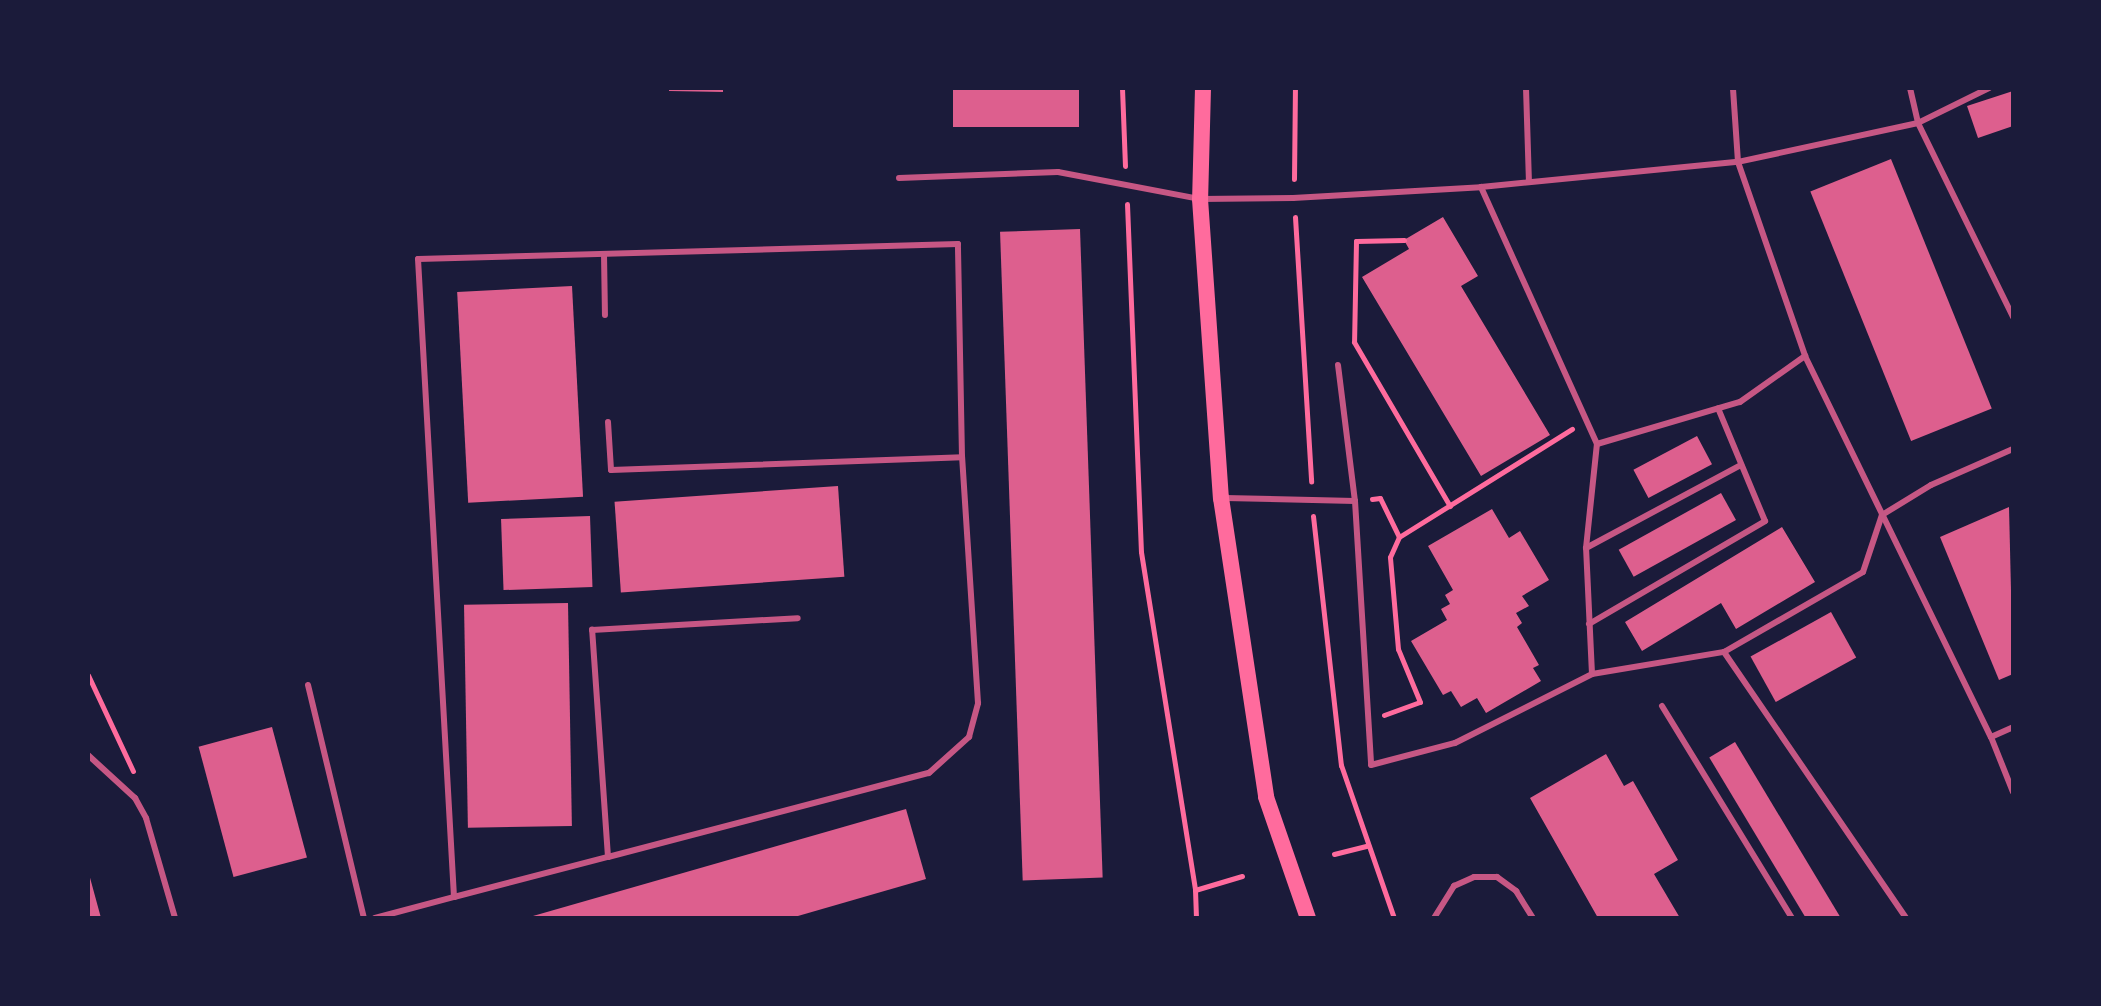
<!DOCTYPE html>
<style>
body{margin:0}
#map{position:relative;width:2101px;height:1006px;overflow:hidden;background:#1b1b3a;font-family:Manrope,sans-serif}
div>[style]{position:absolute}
.building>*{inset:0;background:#dd5f8e;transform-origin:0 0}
.path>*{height:5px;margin:-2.5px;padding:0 2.5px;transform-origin:2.5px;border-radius:2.5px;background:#ff6b9d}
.service>*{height:6px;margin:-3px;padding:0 3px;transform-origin:3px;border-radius:3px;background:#c65784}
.secondary>*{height:16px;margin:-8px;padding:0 8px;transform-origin:8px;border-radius:8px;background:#ff6b9d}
span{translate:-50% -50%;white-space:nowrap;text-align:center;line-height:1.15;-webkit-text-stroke:6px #1b1b3a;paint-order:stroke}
.frame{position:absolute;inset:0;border:90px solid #1b1b3a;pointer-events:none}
</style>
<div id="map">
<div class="building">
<div style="clip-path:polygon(669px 88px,723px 88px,723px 92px,669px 91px)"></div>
<div style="left:953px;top:88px;width:126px;height:39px"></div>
<div style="clip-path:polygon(2013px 91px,2013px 126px,1978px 138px,1967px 106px)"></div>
<div style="left:1891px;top:159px;width:269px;height:87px;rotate:68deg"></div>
<div style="clip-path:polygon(1443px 217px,1478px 276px,1461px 286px,1550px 435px,1481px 476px,1362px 277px,1409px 249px,1404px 240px)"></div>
<div style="left:1080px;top:229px;width:649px;height:80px;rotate:88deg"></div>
<div style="left:572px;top:286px;width:211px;height:115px;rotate:87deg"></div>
<div style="left:1697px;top:436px;width:32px;height:72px;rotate:62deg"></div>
<div style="left:838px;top:486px;width:91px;height:224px;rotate:86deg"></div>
<div style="left:1721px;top:493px;width:31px;height:117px;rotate:61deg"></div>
<div style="clip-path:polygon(2009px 507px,2013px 674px,1999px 680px,1940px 537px)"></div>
<div style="clip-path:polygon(1492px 509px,1509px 538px,1520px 531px,1549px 580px,1522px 596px,1529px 606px,1516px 613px,1522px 623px,1517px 627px,1539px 665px,1533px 668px,1541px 681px,1486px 713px,1477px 698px,1461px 707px,1451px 691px,1443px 695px,1411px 641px,1447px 620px,1441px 609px,1450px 604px,1445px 595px,1453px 590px,1428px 546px)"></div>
<div style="left:590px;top:516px;width:71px;height:89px;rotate:88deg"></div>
<div style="clip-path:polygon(1782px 527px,1815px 582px,1736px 629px,1721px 603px,1642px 651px,1625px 622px)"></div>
<div style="left:568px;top:603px;width:223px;height:104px;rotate:89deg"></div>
<div style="left:1831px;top:612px;width:52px;height:92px;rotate:61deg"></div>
<div style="left:272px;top:727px;width:135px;height:76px;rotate:75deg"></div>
<div style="left:1735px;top:742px;width:204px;height:30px;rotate:59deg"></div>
<div style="clip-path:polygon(1606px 754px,1624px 786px,1633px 781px,1678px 860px,1654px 874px,1680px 918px,1598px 918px,1530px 798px)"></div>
<div style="clip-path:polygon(906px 809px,926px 879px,791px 918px,526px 918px)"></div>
<div style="clip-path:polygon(88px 874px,89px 874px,101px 918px,88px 918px)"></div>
</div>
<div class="path">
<div style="left:1122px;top:88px;width:78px;rotate:87.8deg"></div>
<div style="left:1294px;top:179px;width:91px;rotate:-89.4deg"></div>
<div style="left:1127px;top:204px;width:348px;rotate:87.7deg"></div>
<div style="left:1141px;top:552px;width:342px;rotate:80.9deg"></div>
<div style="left:1295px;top:217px;width:265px;rotate:86.5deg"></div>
<div style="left:1404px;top:240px;width:48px;rotate:178.8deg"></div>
<div style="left:1356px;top:241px;width:101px;rotate:91.1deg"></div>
<div style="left:1354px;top:342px;width:190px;rotate:59.7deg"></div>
<div style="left:1372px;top:499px;width:8px;rotate:-7deg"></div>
<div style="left:1380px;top:498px;width:43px;rotate:64deg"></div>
<div style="left:1313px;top:516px;width:251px;rotate:83.6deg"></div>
<div style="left:1341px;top:765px;width:162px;rotate:70.9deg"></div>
<div style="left:88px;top:675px;width:106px;rotate:64.9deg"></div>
<div style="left:1384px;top:715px;width:38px;rotate:-20deg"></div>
<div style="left:1420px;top:702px;width:57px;rotate:-112.5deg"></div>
<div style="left:1398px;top:649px;width:92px;rotate:-95deg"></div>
<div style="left:1390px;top:557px;width:22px;rotate:-66deg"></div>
<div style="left:1399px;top:537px;width:204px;rotate:-32deg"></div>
<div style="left:1334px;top:854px;width:34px;rotate:-14deg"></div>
<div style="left:1196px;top:918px;width:28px;rotate:-92deg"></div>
<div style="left:1195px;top:890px;width:49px;rotate:-16.6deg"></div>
</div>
<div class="service">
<div style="left:1526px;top:88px;width:94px;rotate:88.2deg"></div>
<div style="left:1910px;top:88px;width:36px;rotate:77deg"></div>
<div style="left:1918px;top:123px;width:184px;rotate:167.8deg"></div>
<div style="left:1738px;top:162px;width:205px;rotate:70.9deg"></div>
<div style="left:1805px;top:356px;width:424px;rotate:64deg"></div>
<div style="left:1991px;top:737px;width:59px;rotate:68.2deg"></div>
<div style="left:1989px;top:88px;width:79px;rotate:153.8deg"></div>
<div style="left:1918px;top:123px;width:216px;rotate:63.9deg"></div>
<div style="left:899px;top:178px;width:159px;rotate:-2.2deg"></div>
<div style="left:1058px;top:172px;width:145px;rotate:10.8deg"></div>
<div style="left:1200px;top:199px;width:93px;rotate:-0.6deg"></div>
<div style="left:1293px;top:198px;width:188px;rotate:-3.3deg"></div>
<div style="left:1481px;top:187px;width:258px;rotate:-5.6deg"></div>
<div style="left:1738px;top:162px;width:74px;rotate:-93.9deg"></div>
<div style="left:604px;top:254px;width:61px;rotate:89.1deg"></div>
<div style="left:1338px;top:365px;width:137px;rotate:82.9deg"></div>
<div style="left:608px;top:422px;width:48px;rotate:86.4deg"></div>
<div style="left:611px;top:470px;width:351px;rotate:-2.1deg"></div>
<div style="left:1597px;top:444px;width:149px;rotate:-16.4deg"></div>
<div style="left:1740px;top:402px;width:80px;rotate:-35.3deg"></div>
<div style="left:1225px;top:498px;width:130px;rotate:1.3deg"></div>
<div style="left:1355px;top:501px;width:264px;rotate:86.5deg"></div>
<div style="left:1371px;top:765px;width:87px;rotate:-14.7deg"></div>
<div style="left:1455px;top:743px;width:153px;rotate:-26.7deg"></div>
<div style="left:1592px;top:674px;width:126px;rotate:-92.7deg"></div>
<div style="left:1586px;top:548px;width:105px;rotate:-84deg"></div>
<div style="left:1597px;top:444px;width:282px;rotate:-114.3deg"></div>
<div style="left:1586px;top:548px;width:176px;rotate:-28.2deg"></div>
<div style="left:1589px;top:624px;width:204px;rotate:-30.3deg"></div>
<div style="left:1765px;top:521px;width:122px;rotate:-112.6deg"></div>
<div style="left:1724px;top:652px;width:160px;rotate:-29.9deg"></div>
<div style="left:1863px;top:572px;width:60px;rotate:-71.6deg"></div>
<div style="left:1882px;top:515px;width:57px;rotate:-31.5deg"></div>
<div style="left:1931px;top:485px;width:90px;rotate:-23.7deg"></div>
<div style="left:1592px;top:674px;width:134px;rotate:-9.5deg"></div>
<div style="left:1724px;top:652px;width:322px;rotate:55.6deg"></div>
<div style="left:308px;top:685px;width:240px;rotate:76.5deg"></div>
<div style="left:1662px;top:706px;width:249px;rotate:58.5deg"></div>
<div style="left:1991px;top:737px;width:24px;rotate:-24deg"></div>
<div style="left:88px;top:755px;width:64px;rotate:42.5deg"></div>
<div style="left:135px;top:798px;width:23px;rotate:61deg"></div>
<div style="left:146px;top:818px;width:104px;rotate:73.8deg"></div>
<div style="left:608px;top:857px;width:228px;rotate:-94deg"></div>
<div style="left:592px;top:630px;width:206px;rotate:-3.3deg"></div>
<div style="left:375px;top:918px;width:82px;rotate:-14.9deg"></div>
<div style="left:454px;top:897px;width:159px;rotate:-14.6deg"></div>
<div style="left:608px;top:857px;width:332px;rotate:-14.7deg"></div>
<div style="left:929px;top:773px;width:54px;rotate:-42deg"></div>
<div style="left:969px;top:737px;width:35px;rotate:-75deg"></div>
<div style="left:978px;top:703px;width:247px;rotate:-93.7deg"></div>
<div style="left:962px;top:457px;width:213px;rotate:-91.1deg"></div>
<div style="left:958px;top:244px;width:540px;rotate:178.41deg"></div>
<div style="left:418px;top:259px;width:639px;rotate:86.77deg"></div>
<div style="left:1434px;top:918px;width:38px;rotate:-58deg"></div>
<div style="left:1454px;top:886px;width:22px;rotate:-24deg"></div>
<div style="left:1474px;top:877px;width:23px"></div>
<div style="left:1497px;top:877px;width:24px;rotate:36deg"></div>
<div style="left:1516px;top:891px;width:32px;rotate:58deg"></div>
</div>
<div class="secondary">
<div style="left:1203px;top:88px;width:111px;rotate:91.5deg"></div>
<div style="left:1200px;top:199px;width:300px;rotate:86deg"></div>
<div style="left:1221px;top:498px;width:302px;rotate:81.4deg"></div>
<div style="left:1266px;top:797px;width:128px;rotate:70.9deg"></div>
</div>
<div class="frame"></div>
</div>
